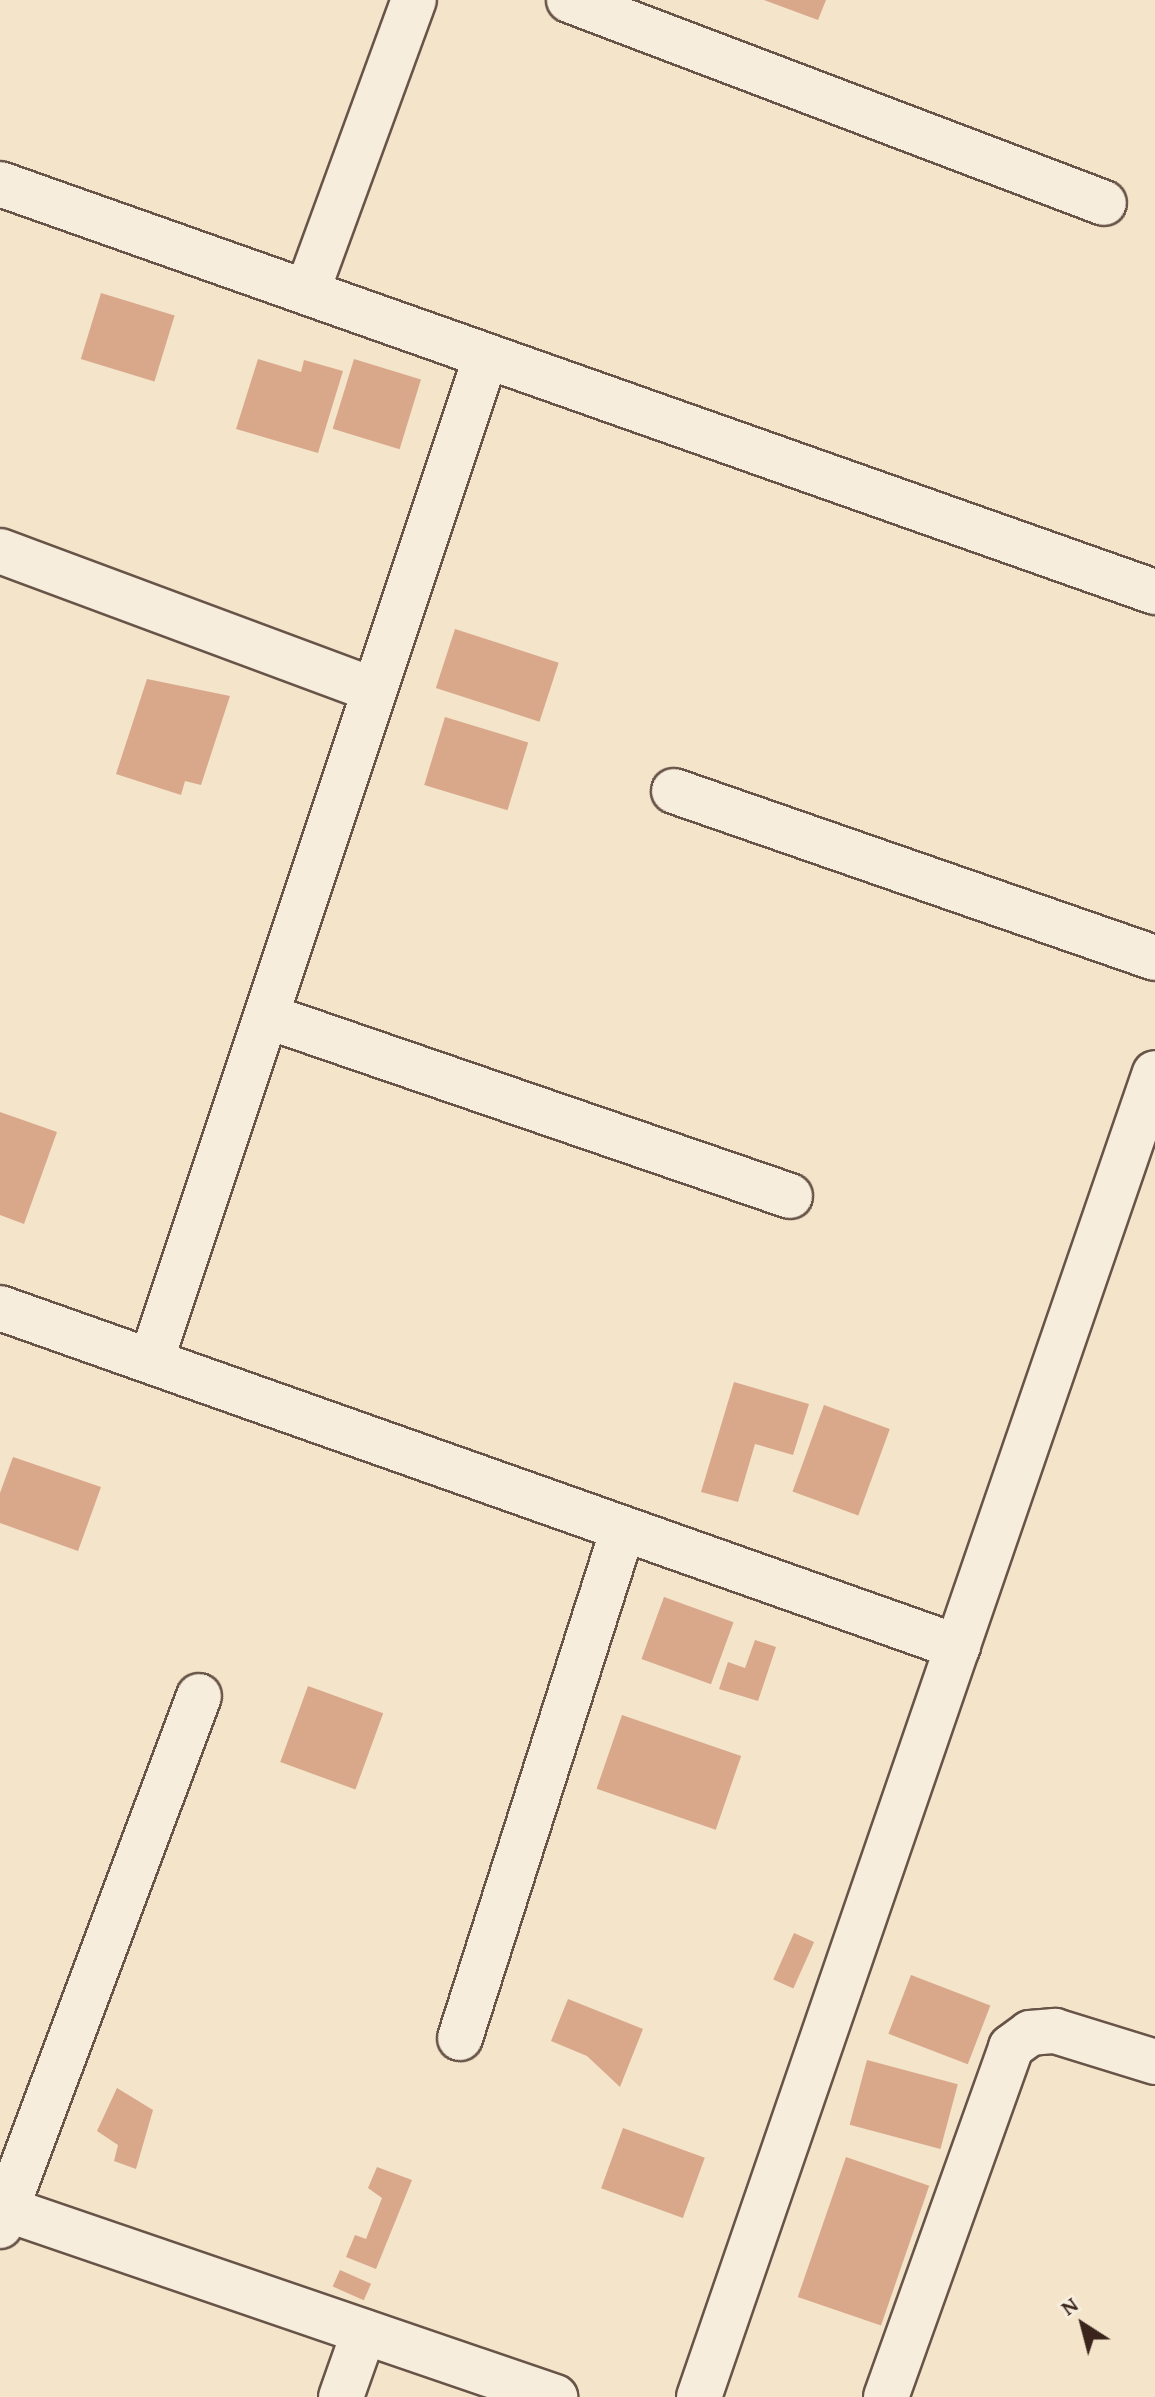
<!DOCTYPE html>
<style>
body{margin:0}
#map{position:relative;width:1155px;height:2397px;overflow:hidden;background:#f3e4ca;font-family:"Gentium Book Plus",serif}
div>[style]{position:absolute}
.building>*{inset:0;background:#d9a88b;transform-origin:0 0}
.roads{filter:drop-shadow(2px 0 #685448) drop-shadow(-2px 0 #685448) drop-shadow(0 2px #685448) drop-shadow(0 -2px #685448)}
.minor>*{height:44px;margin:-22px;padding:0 22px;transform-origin:22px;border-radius:22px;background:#f7eddd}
span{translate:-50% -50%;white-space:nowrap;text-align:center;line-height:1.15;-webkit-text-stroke:8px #f7eddd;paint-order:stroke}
.north{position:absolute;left:1043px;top:2285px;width:80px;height:80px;-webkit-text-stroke:6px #f7eddd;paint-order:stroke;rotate:324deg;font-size:22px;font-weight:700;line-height:32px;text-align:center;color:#3a241c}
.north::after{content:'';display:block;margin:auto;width:28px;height:36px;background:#3a241c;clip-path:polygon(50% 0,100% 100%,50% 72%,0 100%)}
</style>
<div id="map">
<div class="building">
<div style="clip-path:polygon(764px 0,826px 0,818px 20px)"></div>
<div style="left:101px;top:293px;width:77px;height:69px;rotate:17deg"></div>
<div style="clip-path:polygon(258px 359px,301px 372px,304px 360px,343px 371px,318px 453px,236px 429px)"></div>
<div style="left:354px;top:359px;width:70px;height:73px;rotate:17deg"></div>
<div style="left:455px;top:629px;width:109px;height:62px;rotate:18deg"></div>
<div style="clip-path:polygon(147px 679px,230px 696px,201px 785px,185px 781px,181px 795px,116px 774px)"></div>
<div style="left:445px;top:717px;width:87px;height:71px;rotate:17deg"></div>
<div style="clip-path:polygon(0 1112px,57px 1132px,24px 1224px,0 1215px)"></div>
<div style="clip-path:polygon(734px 1382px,809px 1404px,793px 1455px,755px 1444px,738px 1502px,701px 1492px)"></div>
<div style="left:824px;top:1405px;width:70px;height:92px;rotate:20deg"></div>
<div style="clip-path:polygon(13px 1457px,101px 1487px,78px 1551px,0 1523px,0 1493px)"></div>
<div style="left:664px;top:1597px;width:74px;height:66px;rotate:20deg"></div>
<div style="clip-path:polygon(755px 1640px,776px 1647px,758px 1701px,719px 1689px,728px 1662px,745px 1668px)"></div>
<div style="left:308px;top:1686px;width:80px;height:81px;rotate:20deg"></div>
<div style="left:622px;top:1715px;width:126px;height:78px;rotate:19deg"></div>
<div style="left:794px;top:1933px;width:22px;height:51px;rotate:24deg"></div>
<div style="left:911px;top:1975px;width:85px;height:63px;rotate:21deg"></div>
<div style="clip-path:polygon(568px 1999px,643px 2029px,620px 2087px,587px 2056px,551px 2041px)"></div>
<div style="left:867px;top:2060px;width:94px;height:67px;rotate:15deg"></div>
<div style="clip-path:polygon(117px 2088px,153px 2110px,136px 2169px,114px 2161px,118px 2145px,97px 2131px)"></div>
<div style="left:623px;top:2128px;width:87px;height:64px;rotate:20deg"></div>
<div style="left:846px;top:2157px;width:88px;height:148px;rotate:19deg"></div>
<div style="clip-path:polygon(377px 2167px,412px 2180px,376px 2269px,346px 2257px,355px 2235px,366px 2239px,382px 2198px,368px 2188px)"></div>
<div style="left:340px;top:2270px;width:34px;height:18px;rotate:24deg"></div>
</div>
<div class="roads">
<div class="minor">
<div style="left:569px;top:0;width:572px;rotate:20.78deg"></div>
<div style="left:0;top:184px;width:1225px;rotate:19.46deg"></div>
<div style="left:307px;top:292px;width:311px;rotate:-69.9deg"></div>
<div style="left:0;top:551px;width:399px;rotate:20.4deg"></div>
<div style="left:674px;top:791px;width:509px;rotate:19.15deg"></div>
<div style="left:266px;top:1016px;width:554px;rotate:18.96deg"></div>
<div style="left:0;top:1308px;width:1016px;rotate:19.49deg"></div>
<div style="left:151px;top:1361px;width:1059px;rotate:-71.57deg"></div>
<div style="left:460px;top:2038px;width:534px;rotate:-72.24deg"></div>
<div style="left:0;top:2207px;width:587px;rotate:18.9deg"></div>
<div style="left:0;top:2226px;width:566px;rotate:-69.42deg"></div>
<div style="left:341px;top:2397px;width:69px;rotate:-70.5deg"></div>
<div style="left:699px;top:2397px;width:1400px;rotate:-71deg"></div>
<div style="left:886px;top:2397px;width:372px;rotate:-70.3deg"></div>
<div style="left:1011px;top:2047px;width:24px;rotate:-36deg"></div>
<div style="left:1030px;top:2033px;width:25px;rotate:-5deg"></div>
<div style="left:1055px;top:2031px;width:105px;rotate:17.2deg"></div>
</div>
</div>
<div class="north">N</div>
</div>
